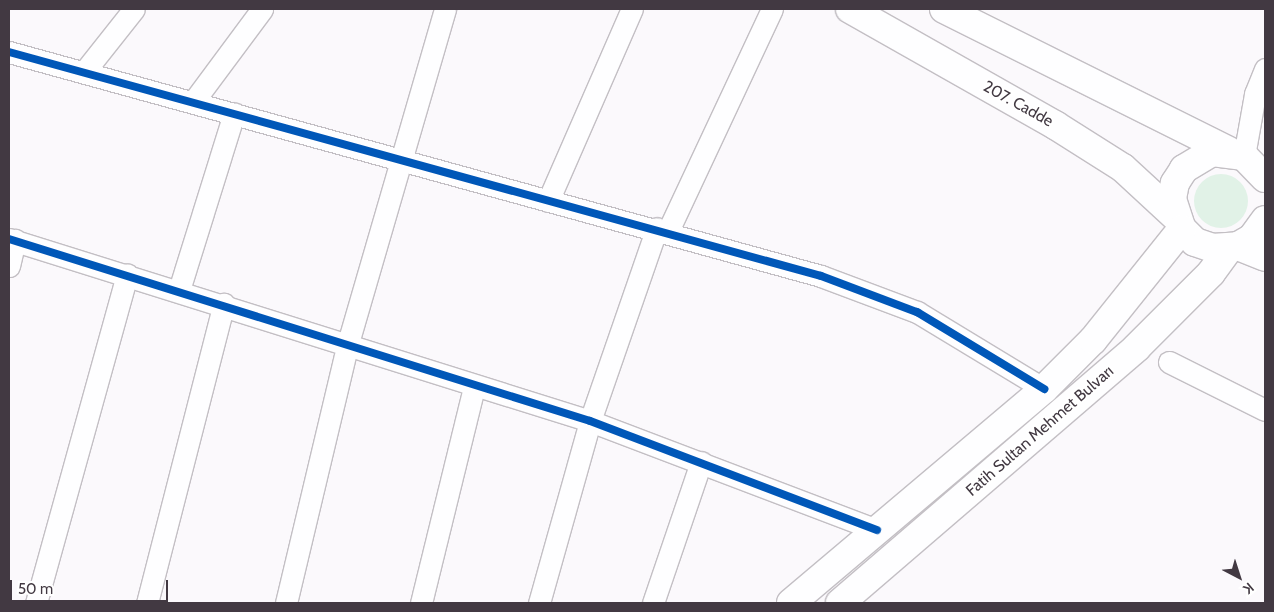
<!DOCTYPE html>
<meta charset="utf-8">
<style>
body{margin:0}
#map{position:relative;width:1274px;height:612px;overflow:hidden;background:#fbf9fc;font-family:Cabin,sans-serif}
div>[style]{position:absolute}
.green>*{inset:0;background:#e1f2e7}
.round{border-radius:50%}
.roads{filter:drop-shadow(1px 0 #c3bfc4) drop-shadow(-1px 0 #c3bfc4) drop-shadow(0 1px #c3bfc4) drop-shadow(0 -1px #c3bfc4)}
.street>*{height:21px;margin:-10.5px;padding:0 10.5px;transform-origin:10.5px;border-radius:10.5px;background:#fefeff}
.secondary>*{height:28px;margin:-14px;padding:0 14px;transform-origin:14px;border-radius:14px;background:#fefeff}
.cycleway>*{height:8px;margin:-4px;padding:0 4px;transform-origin:4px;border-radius:4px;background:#0057b8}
span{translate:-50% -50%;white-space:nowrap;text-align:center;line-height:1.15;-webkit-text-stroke:4.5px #fff;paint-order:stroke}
.street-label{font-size:16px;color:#423942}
.frame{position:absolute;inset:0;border:10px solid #423942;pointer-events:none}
.north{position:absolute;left:1214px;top:552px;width:50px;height:50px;-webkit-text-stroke:4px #fff;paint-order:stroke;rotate:140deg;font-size:14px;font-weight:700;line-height:20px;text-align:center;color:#423942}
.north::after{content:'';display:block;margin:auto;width:18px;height:22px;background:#423942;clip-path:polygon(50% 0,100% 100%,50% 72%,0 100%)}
.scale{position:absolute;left:10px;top:580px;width:158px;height:22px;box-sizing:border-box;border:2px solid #423942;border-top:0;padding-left:6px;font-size:15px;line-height:18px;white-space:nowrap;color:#423942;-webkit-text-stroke:4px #fff;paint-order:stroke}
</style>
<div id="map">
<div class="green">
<div class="round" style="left:1194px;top:174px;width:54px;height:54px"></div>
</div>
<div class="roads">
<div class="street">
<div style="left:9px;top:52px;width:842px;rotate:15.42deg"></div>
<div style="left:821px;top:276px;width:103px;rotate:20.6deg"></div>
<div style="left:917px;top:312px;width:149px;rotate:31.2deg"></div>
<div style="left:84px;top:72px;width:80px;rotate:-51.6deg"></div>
<div style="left:193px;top:102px;width:116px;rotate:-53.4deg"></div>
<div style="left:1244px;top:156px;width:63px;rotate:-79.9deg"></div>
<div style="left:1255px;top:94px;width:27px;rotate:-68deg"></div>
<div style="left:548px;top:201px;width:210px;rotate:-66.4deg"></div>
<div style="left:668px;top:231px;width:245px;rotate:-64.9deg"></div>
<div style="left:9px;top:239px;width:609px;rotate:17.39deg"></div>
<div style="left:590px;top:421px;width:307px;rotate:20.8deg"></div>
<div style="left:9px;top:266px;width:27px;rotate:-77deg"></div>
<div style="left:179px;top:290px;width:185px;rotate:-72.7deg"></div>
<div style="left:1169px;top:362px;width:107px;rotate:26.6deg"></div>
<div style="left:36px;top:603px;width:341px;rotate:-74.5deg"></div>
<div style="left:147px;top:603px;width:309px;rotate:-75.6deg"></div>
<div style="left:286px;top:603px;width:267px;rotate:-76.6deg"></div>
<div style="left:348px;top:343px;width:348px;rotate:-73.8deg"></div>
<div style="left:421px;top:603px;width:222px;rotate:-76.2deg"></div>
<div style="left:539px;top:603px;width:189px;rotate:-74.3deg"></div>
<div style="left:590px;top:421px;width:204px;rotate:-70.9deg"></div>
<div style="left:653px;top:603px;width:149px;rotate:-71.2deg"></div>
</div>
<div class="secondary">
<div style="left:850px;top:9px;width:236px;rotate:29.5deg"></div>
<div style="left:1055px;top:125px;width:80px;rotate:32.3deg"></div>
<div style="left:1123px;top:168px;width:71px;rotate:42.7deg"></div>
<div style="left:944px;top:9px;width:318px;rotate:26.5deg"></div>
<div style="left:1265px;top:178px;width:30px;rotate:-134deg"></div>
<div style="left:1244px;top:156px;width:32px;rotate:-173deg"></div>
<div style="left:1212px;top:152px;width:33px;rotate:149deg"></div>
<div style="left:1184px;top:169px;width:17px;rotate:123deg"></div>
<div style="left:1175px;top:183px;width:16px;rotate:101deg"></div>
<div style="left:1172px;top:199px;width:32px;rotate:72deg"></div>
<div style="left:1182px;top:229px;width:18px;rotate:45deg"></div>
<div style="left:1195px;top:242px;width:18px;rotate:19deg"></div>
<div style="left:1212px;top:248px;width:26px;rotate:-4deg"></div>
<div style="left:1238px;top:246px;width:16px;rotate:-30deg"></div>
<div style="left:1252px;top:238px;width:22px;rotate:-54deg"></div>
<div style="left:1238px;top:246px;width:29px;rotate:22deg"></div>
<div style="left:791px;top:603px;width:331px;rotate:-40.2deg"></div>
<div style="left:1044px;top:389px;width:69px;rotate:-45deg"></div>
<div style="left:1093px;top:340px;width:142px;rotate:-51.3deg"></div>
<div style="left:840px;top:603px;width:391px;rotate:-40.7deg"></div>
<div style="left:1136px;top:348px;width:106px;rotate:-45deg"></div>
<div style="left:1211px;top:273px;width:31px;rotate:-54deg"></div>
</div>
</div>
<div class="cycleway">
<div style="left:9px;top:52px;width:842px;rotate:15.42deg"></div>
<div style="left:821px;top:276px;width:103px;rotate:20.6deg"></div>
<div style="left:917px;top:312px;width:149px;rotate:31.2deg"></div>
<div style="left:9px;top:239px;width:609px;rotate:17.39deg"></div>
<div style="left:590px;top:421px;width:307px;rotate:20.8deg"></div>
</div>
<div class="street-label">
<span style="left:1018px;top:104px;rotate:29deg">207. Cadde</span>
<span style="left:1040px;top:431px;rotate:-41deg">Fatih Sultan Mehmet Bulvarı</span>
</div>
<div class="frame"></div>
<div class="north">K</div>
<div class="scale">50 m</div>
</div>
